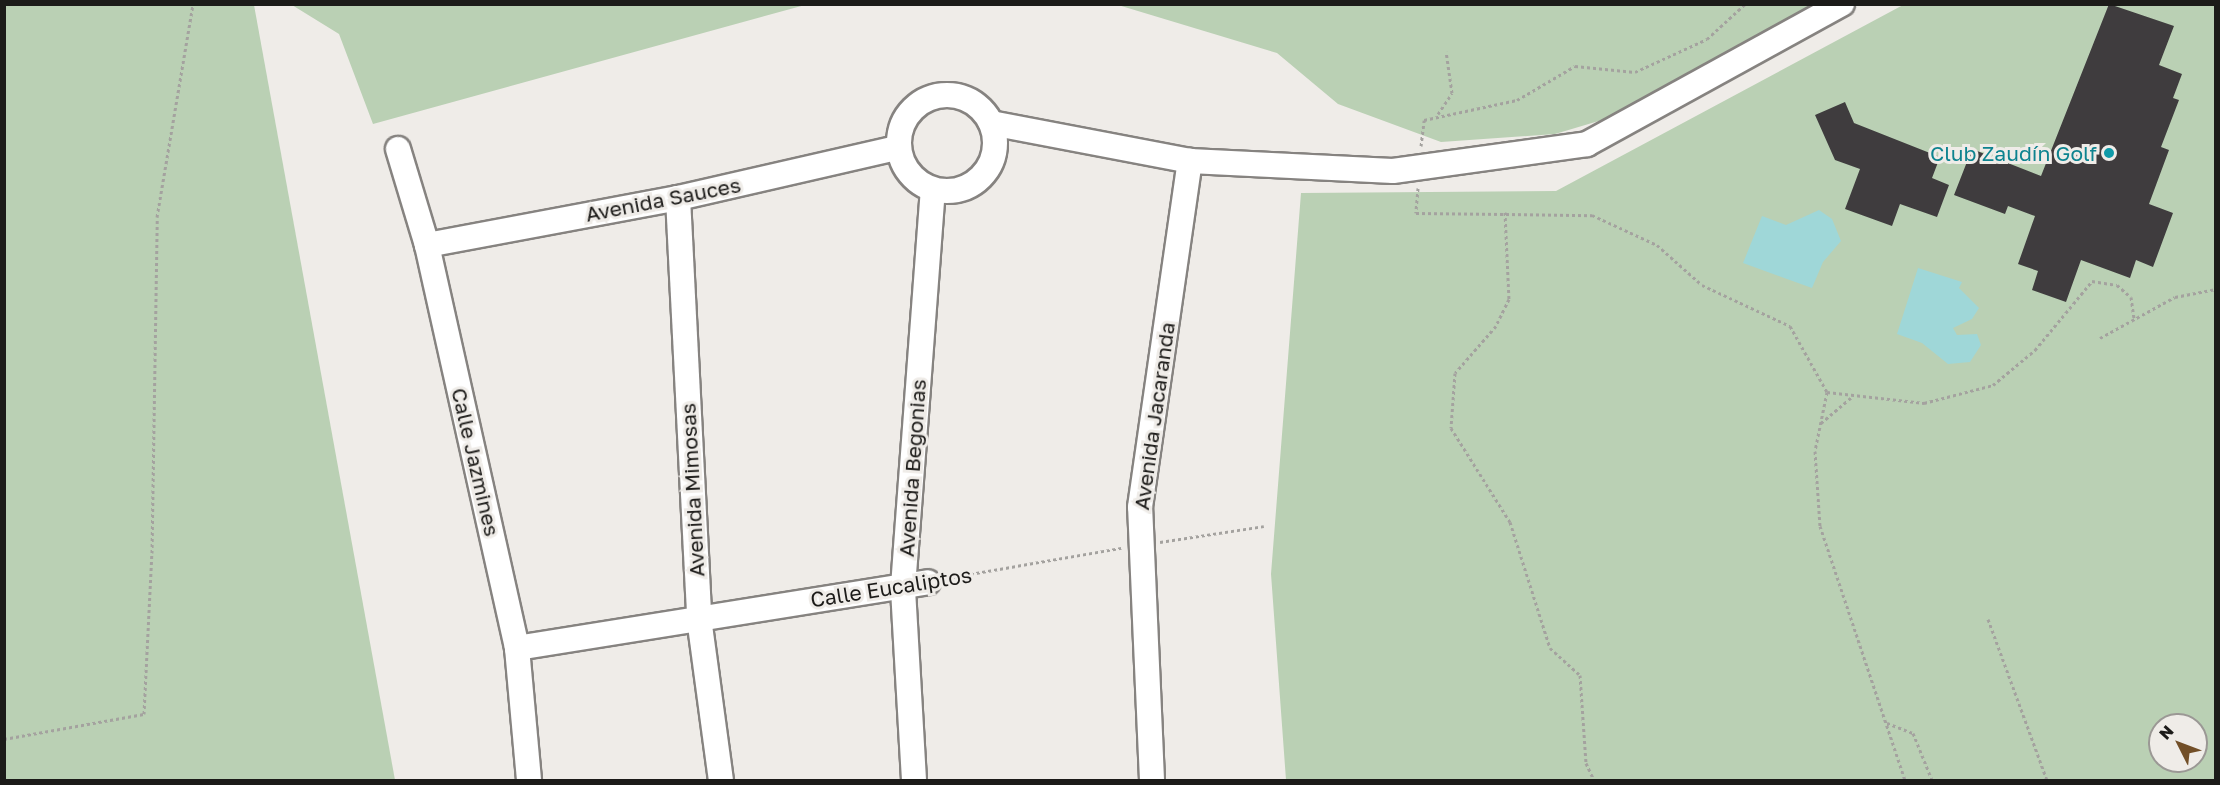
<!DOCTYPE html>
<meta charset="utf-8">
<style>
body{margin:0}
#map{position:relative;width:2220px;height:785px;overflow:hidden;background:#efece8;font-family:"Golos Text",sans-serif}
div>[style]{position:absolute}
.green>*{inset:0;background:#bad0b4}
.water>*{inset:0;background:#9fd7d8}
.building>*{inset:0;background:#3f3c3e}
.path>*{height:3px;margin-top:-1.5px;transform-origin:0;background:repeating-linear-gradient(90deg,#a4a29f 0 3px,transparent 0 6px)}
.roads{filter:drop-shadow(2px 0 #868380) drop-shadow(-2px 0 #868380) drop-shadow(0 2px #868380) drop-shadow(0 -2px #868380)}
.minor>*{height:24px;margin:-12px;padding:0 12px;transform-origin:12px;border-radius:12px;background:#fff}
.minor>.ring{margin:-12px;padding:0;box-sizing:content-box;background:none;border:24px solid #fff;border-radius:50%}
.dots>*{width:16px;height:16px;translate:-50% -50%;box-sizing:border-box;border:3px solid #efece8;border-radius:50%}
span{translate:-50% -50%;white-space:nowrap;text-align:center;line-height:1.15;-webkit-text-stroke:6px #efece8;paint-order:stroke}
.culture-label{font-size:21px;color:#0d838f}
.right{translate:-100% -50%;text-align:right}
.street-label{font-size:21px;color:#1c1b19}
.frame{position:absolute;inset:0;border:6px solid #1c1b19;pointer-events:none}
.north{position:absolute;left:2148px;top:713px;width:60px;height:60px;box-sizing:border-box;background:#efece8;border:2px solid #9b9895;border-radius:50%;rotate:312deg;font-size:16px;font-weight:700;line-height:24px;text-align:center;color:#1c1b19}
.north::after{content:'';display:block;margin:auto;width:21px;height:27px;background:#724f28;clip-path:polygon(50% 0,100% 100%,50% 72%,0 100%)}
</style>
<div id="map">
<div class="green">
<div style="clip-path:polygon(5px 4px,254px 5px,395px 780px,5px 780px)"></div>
<div style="clip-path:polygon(292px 5px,805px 5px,373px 124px,339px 34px)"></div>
<div style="clip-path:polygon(1118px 5px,1832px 5px,1639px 109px,1555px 134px,1441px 142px,1338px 104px,1277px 53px)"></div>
<div style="clip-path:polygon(evenodd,1903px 5px,2215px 5px,2215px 780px,1286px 780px,1271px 574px,1301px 193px,1556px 191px,1903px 5px,2160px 725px,2196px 725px,2196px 761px,2160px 761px,2160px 725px)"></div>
</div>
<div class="water">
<div style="clip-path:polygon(1819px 210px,1832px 219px,1841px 241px,1823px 262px,1812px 288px,1743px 263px,1762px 216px,1786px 225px)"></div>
<div style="clip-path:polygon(1918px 268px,1962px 282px,1959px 288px,1979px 308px,1972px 319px,1953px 328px,1957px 335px,1977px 334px,1981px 345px,1970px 362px,1948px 364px,1922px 343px,1897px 334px)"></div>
</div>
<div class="building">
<div style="clip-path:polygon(2109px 4px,2174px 26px,2159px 65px,2182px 74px,2173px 98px,2179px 100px,2161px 147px,2169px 150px,2149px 204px,2173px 213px,2153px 267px,2136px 260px,2130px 278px,2081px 260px,2066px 302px,2032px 290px,2038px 271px,2018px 264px,2035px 216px,2008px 206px,2005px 214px,1954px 195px,1972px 149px,2041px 176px)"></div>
<div style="clip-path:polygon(1845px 102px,1854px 123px,1940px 157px,1932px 178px,1949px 185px,1937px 217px,1900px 204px,1892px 226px,1845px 209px,1860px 169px,1835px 160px,1815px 115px)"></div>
</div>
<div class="path">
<div style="left:1438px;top:114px;width:25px;rotate:-56deg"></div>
<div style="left:1452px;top:93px;width:42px;rotate:-98.1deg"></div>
<div style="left:1421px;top:146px;width:26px;rotate:-83deg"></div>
<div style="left:1424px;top:120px;width:95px;rotate:-12.1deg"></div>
<div style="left:1517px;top:100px;width:67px;rotate:-30.4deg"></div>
<div style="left:1575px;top:66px;width:60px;rotate:5.7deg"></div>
<div style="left:1635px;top:72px;width:79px;rotate:-24.6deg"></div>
<div style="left:1707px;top:39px;width:52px;rotate:-42.6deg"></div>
<div style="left:1418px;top:188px;width:25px;rotate:95deg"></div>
<div style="left:1416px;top:213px;width:176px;rotate:0.7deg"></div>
<div style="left:1592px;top:215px;width:72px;rotate:24.8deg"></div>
<div style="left:1657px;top:245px;width:60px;rotate:41.6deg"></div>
<div style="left:1702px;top:285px;width:97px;rotate:25deg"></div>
<div style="left:1790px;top:326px;width:76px;rotate:60.7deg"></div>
<div style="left:1827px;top:392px;width:98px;rotate:6.5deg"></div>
<div style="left:1924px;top:403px;width:71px;rotate:-14.6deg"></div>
<div style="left:1993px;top:385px;width:55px;rotate:-39.8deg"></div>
<div style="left:2035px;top:350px;width:89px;rotate:-50.4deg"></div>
<div style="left:2092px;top:281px;width:25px;rotate:9deg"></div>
<div style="left:2117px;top:285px;width:18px;rotate:41deg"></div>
<div style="left:2131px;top:297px;width:21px;rotate:82deg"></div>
<div style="left:1505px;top:212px;width:87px;rotate:87.4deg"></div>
<div style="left:1509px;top:299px;width:30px;rotate:116deg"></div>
<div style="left:1496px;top:326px;width:62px;rotate:131.1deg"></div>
<div style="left:1455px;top:373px;width:55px;rotate:94.2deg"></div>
<div style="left:1451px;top:428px;width:111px;rotate:57.9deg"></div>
<div style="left:1510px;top:522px;width:132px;rotate:72.4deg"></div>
<div style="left:1550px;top:648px;width:40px;rotate:42deg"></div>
<div style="left:1580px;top:675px;width:88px;rotate:86.1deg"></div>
<div style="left:1586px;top:763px;width:19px;rotate:65deg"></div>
<div style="left:2100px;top:338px;width:85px;rotate:-28.7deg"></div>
<div style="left:2175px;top:297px;width:42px;rotate:-11deg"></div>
<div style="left:1827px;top:392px;width:60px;rotate:101.5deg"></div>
<div style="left:1815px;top:451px;width:75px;rotate:86.2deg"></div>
<div style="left:1820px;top:526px;width:268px;rotate:71.5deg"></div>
<div style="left:1821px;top:423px;width:42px;rotate:-40.2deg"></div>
<div style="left:1160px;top:542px;width:105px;rotate:-8.7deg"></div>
<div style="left:947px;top:578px;width:177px;rotate:-9.8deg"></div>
<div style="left:1988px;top:619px;width:171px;rotate:69.9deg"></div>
<div style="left:1887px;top:723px;width:28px;rotate:21deg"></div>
<div style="left:1913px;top:733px;width:51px;rotate:68deg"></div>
<div style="left:4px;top:739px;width:142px;rotate:-10.1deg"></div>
<div style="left:144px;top:714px;width:161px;rotate:-87.2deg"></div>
<div style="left:152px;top:553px;width:336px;rotate:-89.1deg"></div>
<div style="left:157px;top:217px;width:216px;rotate:-80.4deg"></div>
</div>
<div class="roads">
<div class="minor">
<div class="ring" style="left:899px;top:95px;width:72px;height:72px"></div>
<div style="left:991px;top:123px;width:203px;rotate:10.8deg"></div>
<div style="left:1190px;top:161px;width:203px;rotate:2.8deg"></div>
<div style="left:1393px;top:171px;width:196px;rotate:-7.9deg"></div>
<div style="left:1587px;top:144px;width:291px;rotate:-28.8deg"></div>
<div style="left:398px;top:149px;width:100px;rotate:73.2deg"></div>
<div style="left:427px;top:245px;width:413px;rotate:77.4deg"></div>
<div style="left:517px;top:648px;width:133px;rotate:84.8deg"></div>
<div style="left:678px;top:198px;width:421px;rotate:87.1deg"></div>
<div style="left:699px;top:618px;width:163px;rotate:82.3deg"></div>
<div style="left:427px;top:245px;width:255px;rotate:-10.6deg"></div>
<div style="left:678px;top:198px;width:225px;rotate:-12.9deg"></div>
<div style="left:517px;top:648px;width:416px;rotate:-9.1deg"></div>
<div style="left:914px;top:780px;width:193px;rotate:-93.3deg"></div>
<div style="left:903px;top:587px;width:397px;rotate:-85.7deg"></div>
<div style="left:1152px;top:780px;width:273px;rotate:-92.5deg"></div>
<div style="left:1140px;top:507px;width:350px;rotate:-81.8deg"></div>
</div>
</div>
<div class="dots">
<div style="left:2109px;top:153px;background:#0f9aa8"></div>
</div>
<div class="culture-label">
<span class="right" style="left:2097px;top:153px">Club Zaudín Golf</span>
</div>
<div class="street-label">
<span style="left:663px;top:199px;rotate:-11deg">Avenida Sauces</span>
<span style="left:1154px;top:416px;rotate:-82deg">Avenida Jacaranda</span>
<span style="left:476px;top:462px;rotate:77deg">Calle Jazmines</span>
<span style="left:912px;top:468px;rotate:-86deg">Avenida Begonias</span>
<span style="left:692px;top:490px;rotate:-93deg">Avenida Mimosas</span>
<span style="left:891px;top:587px;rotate:-9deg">Calle Eucaliptos</span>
</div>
<div class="frame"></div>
<div class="north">N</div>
</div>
